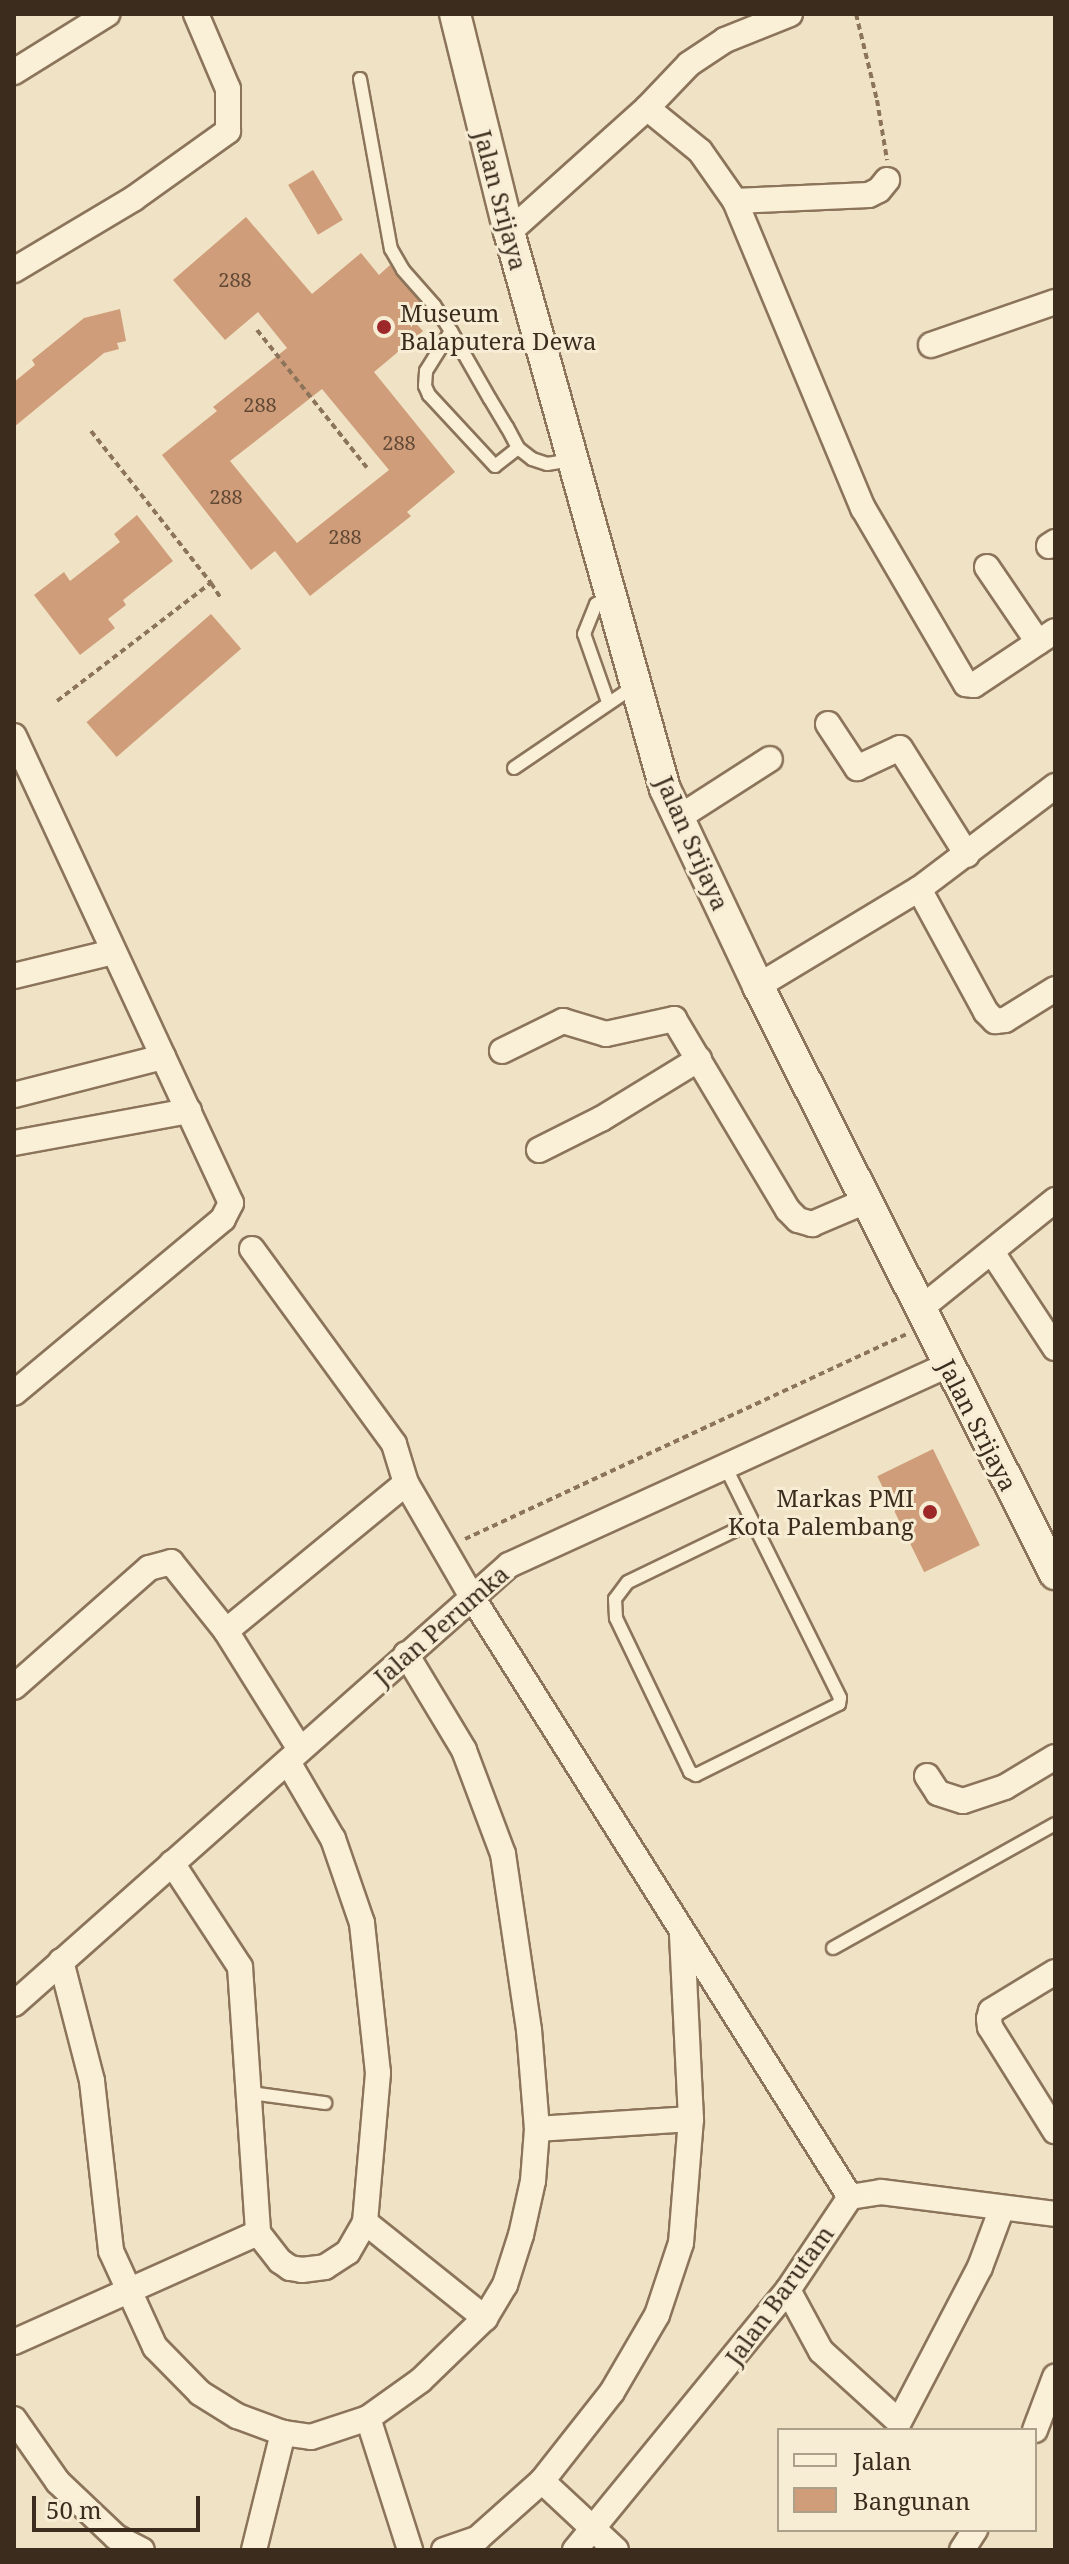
<!DOCTYPE html>
<style>
body{margin:0}
#map{position:relative;width:1069px;height:2564px;overflow:hidden;background:#f0e3c5;font-family:"Noto Serif",serif}
div>[style]{position:absolute}
.building>*{inset:0;background:#cf9d79;transform-origin:0 0}
.path>*{height:4px;margin-top:-2px;transform-origin:0;background:repeating-linear-gradient(90deg,#8b745a 0 6px,transparent 0 10px)}
.roads{filter:drop-shadow(2px 0 #8b745a) drop-shadow(-2px 0 #8b745a) drop-shadow(0 2px #8b745a) drop-shadow(0 -2px #8b745a)}
.service>*{height:12px;margin:-6px;padding:0 6px;transform-origin:6px;border-radius:6px;background:#faf0d8}
.minor>*{height:24px;margin:-12px;padding:0 12px;transform-origin:12px;border-radius:12px;background:#faf0d8}
.tertiary>*{height:30px;margin:-15px;padding:0 15px;transform-origin:15px;border-radius:15px;background:#faf0d8}
.dots>*{width:22px;height:22px;translate:-50% -50%;box-sizing:border-box;border:4px solid #f7edd4;border-radius:50%}
span{translate:-50% -50%;white-space:nowrap;text-align:center;line-height:1.15;-webkit-text-stroke:6px #f7edd4;paint-order:stroke}
.number-label{font-size:20px;color:#604835}
.number-label span{-webkit-text-stroke-width:0}
.street-label{font-size:24px;color:#3b2c1e}
.poi-label{font-size:24px;color:#3b2c1e}
.left{translate:0 -50%;text-align:left}
.right{translate:-100% -50%;text-align:right}
.frame{position:absolute;inset:0;border:16px solid #3b2c1e;pointer-events:none}
.legend{position:absolute;left:777px;top:2428px;width:260px;height:104px;box-sizing:border-box;background:#f7edd4;border:2px solid #aca08b;margin:0;padding:10px 14px;list-style:none;font-size:24px;color:#3b2c1e}
.legend li{display:flex;align-items:center;gap:16px;height:40px}
.legend b{width:40px;border:2px solid #aca08b}
.scale{position:absolute;left:32px;top:2496px;width:168px;height:36px;box-sizing:border-box;border:4px solid #3b2c1e;border-top:0;padding-left:10px;font-size:24px;line-height:28px;white-space:nowrap;color:#3b2c1e;-webkit-text-stroke:6px #f7edd4;paint-order:stroke}
</style>
<div id="map">
<div class="building">
<div style="left:313px;top:170px;width:58px;height:29px;rotate:59deg"></div>
<div style="clip-path:polygon(evenodd,246px 217px,312px 294px,361px 253px,379px 275px,390px 265px,423px 306px,410px 317px,423px 331px,374px 372px,455px 472px,407px 512px,411px 516px,310px 596px,275px 551px,251px 570px,162px 455px,217px 411px,213px 407px,287px 348px,258px 312px,225px 340px,173px 280px,246px 217px,322px 389px,389px 470px,297px 543px,230px 461px,322px 389px)"></div>
<div style="clip-path:polygon(120px 309px,126px 341px,117px 343px,119px 349px,104px 353px,14px 427px,14px 382px,35px 365px,32px 360px,84px 318px)"></div>
<div style="clip-path:polygon(137px 515px,173px 561px,123px 600px,126px 605px,108px 619px,115px 628px,80px 655px,34px 595px,64px 572px,70px 581px,120px 542px,114px 534px)"></div>
<div style="left:211px;top:614px;width:46px;height:165px;rotate:49deg"></div>
<div style="left:933px;top:1449px;width:107px;height:62px;rotate:64deg"></div>
</div>
<div class="path">
<div style="left:856px;top:14px;width:89px;rotate:76.3deg"></div>
<div style="left:877px;top:100px;width:61px;rotate:80.5deg"></div>
<div style="left:257px;top:330px;width:176px;rotate:51.4deg"></div>
<div style="left:91px;top:431px;width:194px;rotate:51.7deg"></div>
<div style="left:57px;top:701px;width:194px;rotate:-37.5deg"></div>
<div style="left:211px;top:583px;width:17px;rotate:57deg"></div>
<div style="left:465px;top:1539px;width:487px;rotate:-24.9deg"></div>
</div>
<div class="roads">
<div class="service">
<div style="left:360px;top:79px;width:173px;rotate:79.7deg"></div>
<div style="left:391px;top:249px;width:24px;rotate:60deg"></div>
<div style="left:403px;top:270px;width:47px;rotate:48.5deg"></div>
<div style="left:434px;top:305px;width:31px;rotate:57deg"></div>
<div style="left:451px;top:331px;width:78px;rotate:60.2deg"></div>
<div style="left:490px;top:399px;width:33px;rotate:59deg"></div>
<div style="left:507px;top:427px;width:24px;rotate:62deg"></div>
<div style="left:518px;top:448px;width:29px;rotate:142deg"></div>
<div style="left:495px;top:466px;width:97px;rotate:-132.9deg"></div>
<div style="left:429px;top:395px;width:10px;rotate:-114deg"></div>
<div style="left:425px;top:386px;width:15px;rotate:-86deg"></div>
<div style="left:426px;top:371px;width:47px;rotate:-58deg"></div>
<div style="left:518px;top:448px;width:18px;rotate:38deg"></div>
<div style="left:532px;top:459px;width:16px;rotate:18deg"></div>
<div style="left:547px;top:464px;width:25px;rotate:-9deg"></div>
<div style="left:608px;top:702px;width:72px;rotate:-109.4deg"></div>
<div style="left:584px;top:634px;width:32px;rotate:-68deg"></div>
<div style="left:596px;top:604px;width:16px;rotate:-27deg"></div>
<div style="left:514px;top:768px;width:148px;rotate:-34.2deg"></div>
<div style="left:724px;top:1464px;width:261px;rotate:63.6deg"></div>
<div style="left:840px;top:1698px;width:6px;rotate:99deg"></div>
<div style="left:839px;top:1704px;width:160px;rotate:153.6deg"></div>
<div style="left:696px;top:1775px;width:7px;rotate:-153deg"></div>
<div style="left:690px;top:1772px;width:171px;rotate:-115.7deg"></div>
<div style="left:616px;top:1618px;width:19px;rotate:-93deg"></div>
<div style="left:615px;top:1599px;width:21px;rotate:-53deg"></div>
<div style="left:628px;top:1582px;width:136px;rotate:-25.8deg"></div>
<div style="left:833px;top:1948px;width:254px;rotate:-29.2deg"></div>
<div style="left:251px;top:2093px;width:75px;rotate:7.7deg"></div>
</div>
<div class="minor">
<div style="left:14px;top:72px;width:110px;rotate:-31.9deg"></div>
<div style="left:647px;top:108px;width:61px;rotate:-46.3deg"></div>
<div style="left:689px;top:64px;width:43px;rotate:-33.7deg"></div>
<div style="left:725px;top:40px;width:70px;rotate:-21.8deg"></div>
<div style="left:735px;top:201px;width:333px;rotate:67.4deg"></div>
<div style="left:863px;top:508px;width:204px;rotate:59.7deg"></div>
<div style="left:966px;top:684px;width:8px;rotate:7deg"></div>
<div style="left:974px;top:685px;width:97px;rotate:-33.7deg"></div>
<div style="left:509px;top:232px;width:186px;rotate:-41.9deg"></div>
<div style="left:647px;top:108px;width:68px;rotate:39.1deg"></div>
<div style="left:700px;top:151px;width:61px;rotate:55deg"></div>
<div style="left:735px;top:201px;width:134px;rotate:-2.6deg"></div>
<div style="left:869px;top:195px;width:11px;rotate:-27deg"></div>
<div style="left:879px;top:190px;width:13px;rotate:-51deg"></div>
<div style="left:14px;top:270px;width:139px;rotate:-30.8deg"></div>
<div style="left:133px;top:199px;width:117px;rotate:-35.6deg"></div>
<div style="left:228px;top:131px;width:42px;rotate:-90deg"></div>
<div style="left:228px;top:89px;width:82px;rotate:-113.1deg"></div>
<div style="left:931px;top:345px;width:131px;rotate:-19.1deg"></div>
<div style="left:1049px;top:546px;width:7px;rotate:-34deg"></div>
<div style="left:987px;top:567px;width:91px;rotate:55.8deg"></div>
<div style="left:828px;top:724px;width:53px;rotate:56.6deg"></div>
<div style="left:857px;top:768px;width:47px;rotate:-24.9deg"></div>
<div style="left:900px;top:748px;width:126px;rotate:57.9deg"></div>
<div style="left:14px;top:736px;width:515px;rotate:65.08deg"></div>
<div style="left:231px;top:1203px;width:18px;rotate:117deg"></div>
<div style="left:223px;top:1219px;width:272px;rotate:140.2deg"></div>
<div style="left:678px;top:818px;width:109px;rotate:-32.7deg"></div>
<div style="left:919px;top:889px;width:140px;rotate:61.4deg"></div>
<div style="left:986px;top:1012px;width:13px;rotate:45deg"></div>
<div style="left:995px;top:1021px;width:10px;rotate:-6deg"></div>
<div style="left:1005px;top:1020px;width:59px;rotate:-31.8deg"></div>
<div style="left:14px;top:976px;width:102px;rotate:-13.6deg"></div>
<div style="left:758px;top:986px;width:188px;rotate:-31.1deg"></div>
<div style="left:919px;top:889px;width:171px;rotate:-37.1deg"></div>
<div style="left:502px;top:1051px;width:68px;rotate:-26.2deg"></div>
<div style="left:563px;top:1021px;width:45px;rotate:16.8deg"></div>
<div style="left:606px;top:1034px;width:70px;rotate:-12.4deg"></div>
<div style="left:674px;top:1019px;width:222px;rotate:59.2deg"></div>
<div style="left:788px;top:1210px;width:14px;rotate:45deg"></div>
<div style="left:798px;top:1220px;width:15px;rotate:16deg"></div>
<div style="left:812px;top:1224px;width:59px;rotate:-23.1deg"></div>
<div style="left:14px;top:1095px;width:154px;rotate:-14.3deg"></div>
<div style="left:14px;top:1143px;width:178px;rotate:-10.4deg"></div>
<div style="left:539px;top:1150px;width:69px;rotate:-26.6deg"></div>
<div style="left:601px;top:1119px;width:115px;rotate:-31.5deg"></div>
<div style="left:252px;top:1249px;width:241px;rotate:53.9deg"></div>
<div style="left:394px;top:1444px;width:41px;rotate:72.9deg"></div>
<div style="left:406px;top:1483px;width:132px;rotate:59.9deg"></div>
<div style="left:472px;top:1597px;width:709px;rotate:57.79deg"></div>
<div style="left:992px;top:1252px;width:115px;rotate:56.7deg"></div>
<div style="left:920px;top:1309px;width:174px;rotate:-38.9deg"></div>
<div style="left:226px;top:1631px;width:233px;rotate:-39.4deg"></div>
<div style="left:14px;top:1687px;width:180px;rotate:-41.4deg"></div>
<div style="left:149px;top:1568px;width:23px;rotate:-15deg"></div>
<div style="left:171px;top:1562px;width:88px;rotate:51.4deg"></div>
<div style="left:226px;top:1631px;width:138px;rotate:58deg"></div>
<div style="left:927px;top:1776px;width:20px;rotate:57deg"></div>
<div style="left:938px;top:1793px;width:26px;rotate:18deg"></div>
<div style="left:963px;top:1801px;width:44px;rotate:-18.4deg"></div>
<div style="left:1005px;top:1787px;width:58px;rotate:-31deg"></div>
<div style="left:172px;top:1863px;width:124px;rotate:56.8deg"></div>
<div style="left:240px;top:1967px;width:267px;rotate:86.1deg"></div>
<div style="left:258px;top:2233px;width:36px;rotate:52deg"></div>
<div style="left:280px;top:2261px;width:12px;rotate:35deg"></div>
<div style="left:290px;top:2268px;width:12px;rotate:9deg"></div>
<div style="left:302px;top:2270px;width:23px;rotate:-7deg"></div>
<div style="left:325px;top:2267px;width:27px;rotate:-33deg"></div>
<div style="left:348px;top:2252px;width:34px;rotate:-60deg"></div>
<div style="left:365px;top:2222px;width:150px;rotate:-85deg"></div>
<div style="left:378px;top:2073px;width:151px;rotate:-96.1deg"></div>
<div style="left:362px;top:1923px;width:89px;rotate:-109deg"></div>
<div style="left:333px;top:1839px;width:89px;rotate:-120.3deg"></div>
<div style="left:61px;top:1961px;width:124px;rotate:75.5deg"></div>
<div style="left:92px;top:2081px;width:171px;rotate:83.6deg"></div>
<div style="left:111px;top:2251px;width:106px;rotate:65.4deg"></div>
<div style="left:155px;top:2347px;width:64px;rotate:45.6deg"></div>
<div style="left:200px;top:2393px;width:44px;rotate:31.9deg"></div>
<div style="left:237px;top:2416px;width:49px;rotate:20.3deg"></div>
<div style="left:283px;top:2433px;width:28px;rotate:8deg"></div>
<div style="left:311px;top:2437px;width:60px;rotate:-18.4deg"></div>
<div style="left:368px;top:2418px;width:65px;rotate:-35.6deg"></div>
<div style="left:421px;top:2380px;width:89px;rotate:-44.1deg"></div>
<div style="left:485px;top:2318px;width:39px;rotate:-59deg"></div>
<div style="left:505px;top:2285px;width:52px;rotate:-72.3deg"></div>
<div style="left:521px;top:2235px;width:55px;rotate:-77.5deg"></div>
<div style="left:533px;top:2181px;width:52px;rotate:-85.6deg"></div>
<div style="left:537px;top:2129px;width:99px;rotate:-94.6deg"></div>
<div style="left:529px;top:2030px;width:178px;rotate:-98.4deg"></div>
<div style="left:503px;top:1854px;width:111px;rotate:-110.6deg"></div>
<div style="left:464px;top:1750px;width:112px;rotate:-121.1deg"></div>
<div style="left:1055px;top:1972px;width:75px;rotate:148.6deg"></div>
<div style="left:991px;top:2011px;width:8px;rotate:104deg"></div>
<div style="left:989px;top:2019px;width:8px;rotate:83deg"></div>
<div style="left:990px;top:2027px;width:123px;rotate:58deg"></div>
<div style="left:14px;top:2004px;width:662px;rotate:-41.57deg"></div>
<div style="left:509px;top:1565px;width:482px;rotate:-24.5deg"></div>
<div style="left:537px;top:2129px;width:154px;rotate:-3.7deg"></div>
<div style="left:365px;top:2222px;width:154px;rotate:38.7deg"></div>
<div style="left:788px;top:2290px;width:69px;rotate:61.6deg"></div>
<div style="left:821px;top:2351px;width:105px;rotate:42.3deg"></div>
<div style="left:899px;top:2422px;width:175px;rotate:-62.4deg"></div>
<div style="left:980px;top:2267px;width:63px;rotate:-69.6deg"></div>
<div style="left:14px;top:2342px;width:267px;rotate:-24.1deg"></div>
<div style="left:368px;top:2418px;width:139px;rotate:72.3deg"></div>
<div style="left:14px;top:2419px;width:77px;rotate:55.1deg"></div>
<div style="left:58px;top:2482px;width:80px;rotate:43.5deg"></div>
<div style="left:116px;top:2537px;width:29px;rotate:27deg"></div>
<div style="left:1035px;top:2430px;width:57px;rotate:-69.3deg"></div>
<div style="left:542px;top:2481px;width:101px;rotate:43deg"></div>
<div style="left:254px;top:2550px;width:121px;rotate:-76.1deg"></div>
<div style="left:444px;top:2550px;width:36px;rotate:-19deg"></div>
<div style="left:478px;top:2538px;width:86px;rotate:-41.7deg"></div>
<div style="left:542px;top:2481px;width:113px;rotate:-51.8deg"></div>
<div style="left:612px;top:2392px;width:89px;rotate:-59.7deg"></div>
<div style="left:657px;top:2315px;width:76px;rotate:-71.6deg"></div>
<div style="left:681px;top:2243px;width:124px;rotate:-85.4deg"></div>
<div style="left:691px;top:2119px;width:185px;rotate:-92.8deg"></div>
<div style="left:575px;top:2550px;width:336px;rotate:-50.7deg"></div>
<div style="left:788px;top:2290px;width:112px;rotate:-56.3deg"></div>
<div style="left:850px;top:2197px;width:31px;rotate:-9deg"></div>
<div style="left:881px;top:2192px;width:175px;rotate:7.2deg"></div>
<div style="left:962px;top:2550px;width:24px;rotate:-57deg"></div>
</div>
<div class="tertiary">
<div style="left:455px;top:14px;width:225px;rotate:76.1deg"></div>
<div style="left:509px;top:232px;width:578px;rotate:74.35deg"></div>
<div style="left:665px;top:789px;width:218px;rotate:64.7deg"></div>
<div style="left:758px;top:986px;width:659px;rotate:63.2deg"></div>
</div>
</div>
<div class="dots">
<div style="left:384px;top:327px;background:#9c2829"></div>
<div style="left:930px;top:1512px;background:#9c2829"></div>
</div>
<div class="number-label">
<span style="left:235px;top:279px">288</span>
<span style="left:260px;top:404px">288</span>
<span style="left:399px;top:442px">288</span>
<span style="left:226px;top:496px">288</span>
<span style="left:345px;top:536px">288</span>
</div>
<div class="street-label">
<span style="left:501px;top:200px;rotate:75deg">Jalan Srijaya</span>
<span style="left:693px;top:843px;rotate:66deg">Jalan Srijaya</span>
<span style="left:978px;top:1425px;rotate:63deg">Jalan Srijaya</span>
<span style="left:441px;top:1625px;rotate:-41deg">Jalan Perumka</span>
<span style="left:779px;top:2295px;rotate:-54deg">Jalan Barutam</span>
</div>
<div class="poi-label">
<span class="left" style="left:400px;top:327px">Museum<br>Balaputera Dewa</span>
<span class="right" style="left:914px;top:1512px">Markas PMI<br>Kota Palembang</span>
</div>
<div class="frame"></div>
<ul class="legend">
<li><b style="height:10px;background:#faf0d8"></b>Jalan</li>
<li><b style="height:22px;background:#cf9d79"></b>Bangunan</li>
</ul>
<div class="scale">50 m</div>
</div>
